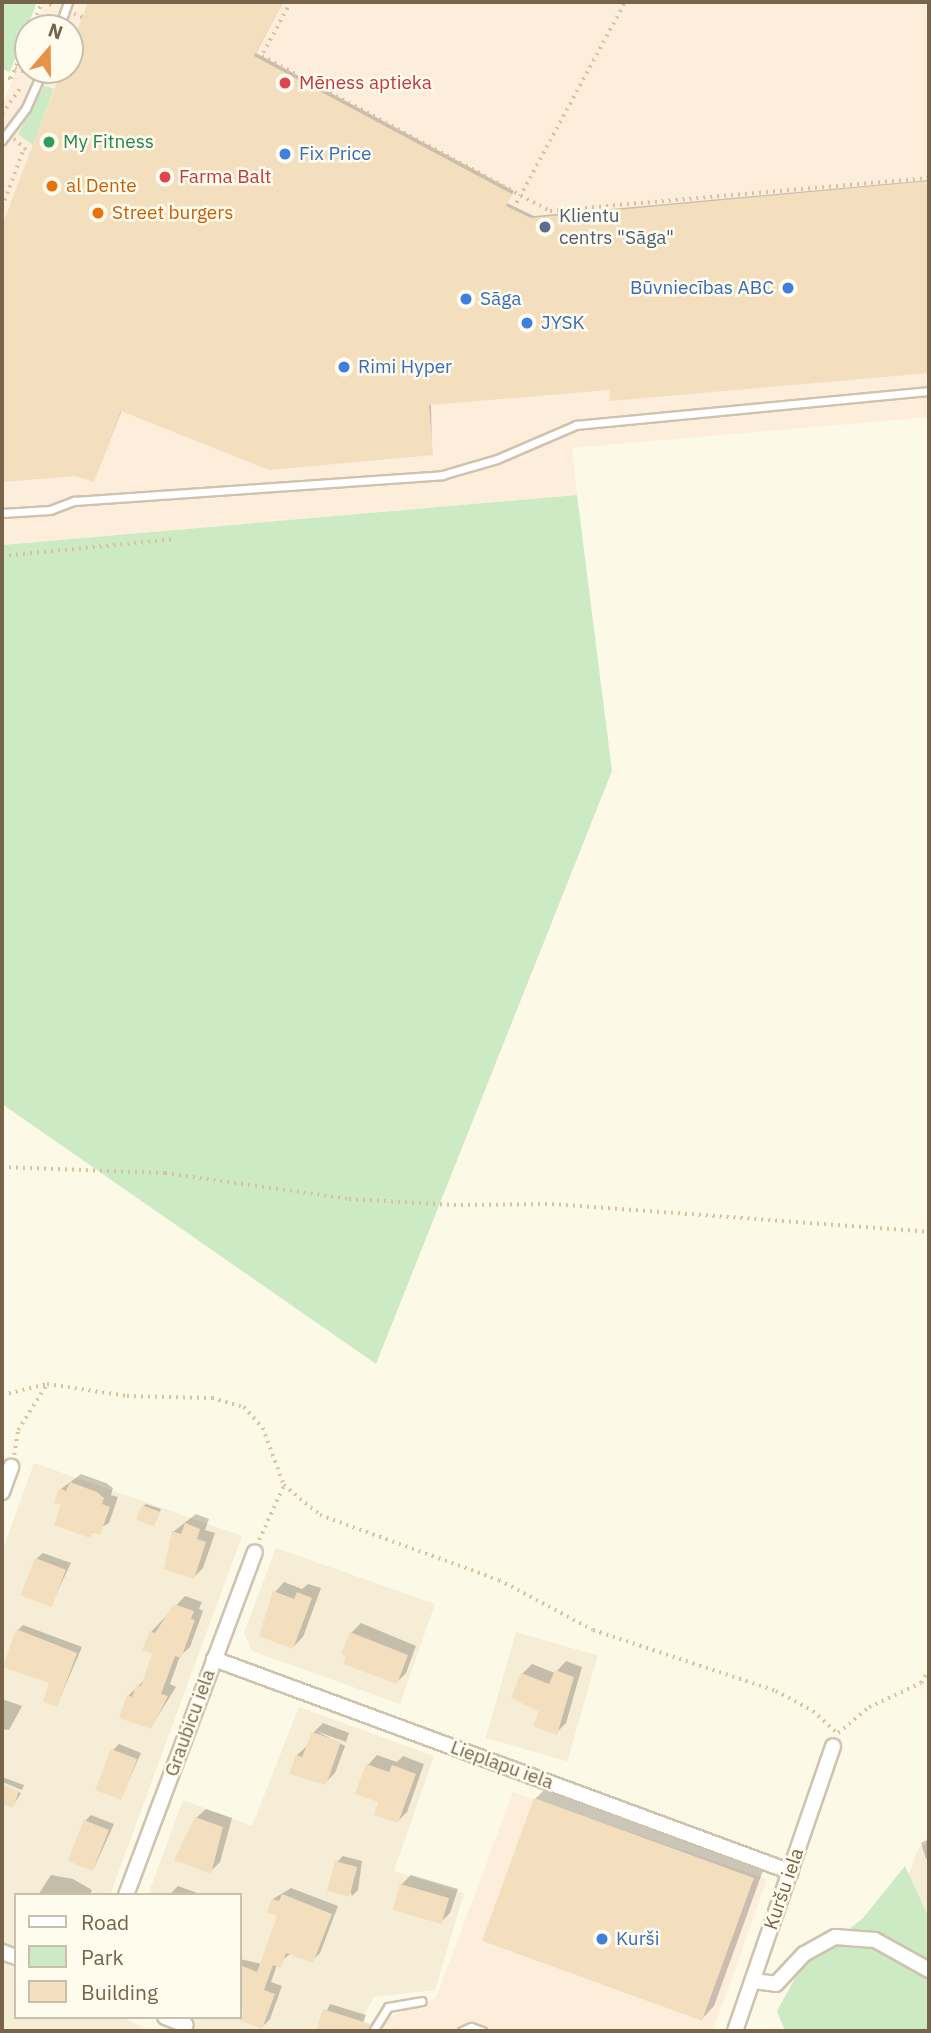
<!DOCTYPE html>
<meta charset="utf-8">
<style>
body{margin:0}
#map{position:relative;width:931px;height:2033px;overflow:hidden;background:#fdf9e7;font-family:"IBM Plex Sans",sans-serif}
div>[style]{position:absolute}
.residential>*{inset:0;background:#f5edd5;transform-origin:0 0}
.commercial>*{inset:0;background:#fdeddb}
.green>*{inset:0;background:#ccebc5}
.shadow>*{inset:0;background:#0003}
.building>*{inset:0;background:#f3dfbe;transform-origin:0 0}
.path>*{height:3.5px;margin-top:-1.75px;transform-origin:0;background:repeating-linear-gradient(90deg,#d8c2a1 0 2px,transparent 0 7px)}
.roads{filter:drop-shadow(2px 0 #cfc3ad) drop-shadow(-2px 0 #cfc3ad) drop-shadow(0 2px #cfc3ad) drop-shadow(0 -2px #cfc3ad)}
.lane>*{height:7px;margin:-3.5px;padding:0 3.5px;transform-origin:3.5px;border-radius:3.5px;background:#fff}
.street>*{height:14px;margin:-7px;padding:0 7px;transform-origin:7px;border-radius:7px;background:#fff}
.dots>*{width:19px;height:19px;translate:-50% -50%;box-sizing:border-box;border:4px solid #fffcee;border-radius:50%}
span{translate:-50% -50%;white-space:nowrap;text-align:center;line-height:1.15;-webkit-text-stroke:5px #fffcee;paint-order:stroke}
.health-label{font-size:19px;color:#be3a42}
.left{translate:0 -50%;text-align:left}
.leisure-label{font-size:19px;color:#27864d}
.shop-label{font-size:19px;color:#366cbe}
.right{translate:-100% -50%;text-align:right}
.food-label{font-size:19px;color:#c56008}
.service-label{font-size:19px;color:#4e5e75}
.street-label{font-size:19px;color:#77644b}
.frame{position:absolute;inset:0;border:4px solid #77644b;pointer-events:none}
.legend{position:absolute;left:14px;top:1893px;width:228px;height:126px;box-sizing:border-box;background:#fffcee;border:2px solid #c9bfad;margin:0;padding:9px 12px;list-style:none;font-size:21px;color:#77644b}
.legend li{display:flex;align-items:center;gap:14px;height:35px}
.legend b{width:35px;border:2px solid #c9bfad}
.north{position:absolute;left:14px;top:14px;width:70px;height:70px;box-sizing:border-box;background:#fffcee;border:2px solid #c9bfad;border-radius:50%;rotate:20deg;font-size:19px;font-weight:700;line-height:28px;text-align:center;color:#77644b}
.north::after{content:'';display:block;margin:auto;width:24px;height:32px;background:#e8914b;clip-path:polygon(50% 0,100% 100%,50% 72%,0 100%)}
</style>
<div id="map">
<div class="residential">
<div style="clip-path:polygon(34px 1463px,242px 1536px,110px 1895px,16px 1895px,16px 1949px,2px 1943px,2px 1552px)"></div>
<div style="clip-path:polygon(276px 1548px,435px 1604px,400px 1704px,252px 1651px,244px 1633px)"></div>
<div style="left:516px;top:1632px;width:85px;height:110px;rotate:16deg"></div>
<div style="clip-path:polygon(299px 1707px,434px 1756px,394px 1871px,464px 1893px,435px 1990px,374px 1997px,355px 2031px,184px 2031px,186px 2017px,240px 2017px,240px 1895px,148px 1895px,183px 1800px,252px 1826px)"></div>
<div style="clip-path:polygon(929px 1843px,929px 1934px,893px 1915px,919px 1847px)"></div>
<div style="clip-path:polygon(2px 1962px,16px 1968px,16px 2017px,122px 2017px,150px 2031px,2px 2031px)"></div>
</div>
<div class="commercial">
<div style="clip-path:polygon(44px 2px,929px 2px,929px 417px,572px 448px,577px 495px,2px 545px,2px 106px,28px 41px,28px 70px,70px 70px,70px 28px,33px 28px)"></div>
<div style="clip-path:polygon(513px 1792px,767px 1879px,713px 2031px,378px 2031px,385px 2019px,436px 1998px)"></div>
</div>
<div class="green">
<div style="clip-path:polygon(2px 2px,37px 2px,10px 72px,2px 69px)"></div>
<div style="clip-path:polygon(44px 86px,54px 89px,33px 145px,18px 134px)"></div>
<div style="clip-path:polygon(577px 495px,612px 771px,376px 1364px,2px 1104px,2px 545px)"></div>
<div style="clip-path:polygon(905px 1866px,929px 1918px,929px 2031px,785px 2031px,777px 2011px,800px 1969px,863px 1918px)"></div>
</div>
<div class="shadow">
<div style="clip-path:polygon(90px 2px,283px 2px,256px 53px,514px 191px,507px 203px,534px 216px,929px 180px,929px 371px,612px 399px,611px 388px,431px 403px,432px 454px,122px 410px,94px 480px,75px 474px,2px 480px,2px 230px,64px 70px,70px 70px,70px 54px)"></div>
<div style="clip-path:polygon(81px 1474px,106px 1483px,113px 1488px,111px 1495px,118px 1497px,109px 1523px,89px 1535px,63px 1504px,61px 1489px)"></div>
<div style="clip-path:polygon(146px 1504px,161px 1509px,154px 1525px,143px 1506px)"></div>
<div style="clip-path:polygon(196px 1514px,209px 1519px,205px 1530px,215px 1533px,203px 1568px,194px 1577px,173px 1532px)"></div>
<div style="clip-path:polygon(43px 1553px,71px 1563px,51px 1605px,36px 1559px)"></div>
<div style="clip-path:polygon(284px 1582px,302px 1589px,308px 1584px,321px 1588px,303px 1637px,293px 1647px,261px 1635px,275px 1592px)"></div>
<div style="clip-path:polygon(185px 1596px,202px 1602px,199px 1609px,203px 1611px,190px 1647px,180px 1656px,170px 1684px,176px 1687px,151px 1727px,128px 1696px,145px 1679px,154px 1653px,151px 1632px)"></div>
<div style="clip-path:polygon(361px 1623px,416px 1646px,406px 1673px,397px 1682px,351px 1633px)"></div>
<div style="clip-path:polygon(23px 1625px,82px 1647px,57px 1705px,52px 1682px,18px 1630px)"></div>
<div style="clip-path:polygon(566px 1661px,582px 1667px,566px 1723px,556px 1733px,522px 1674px,532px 1664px,555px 1673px)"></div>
<div style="clip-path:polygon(2px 1699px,22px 1706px,9px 1730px,2px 1729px)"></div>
<div style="clip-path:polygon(323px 1723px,349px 1733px,346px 1742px,316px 1731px,345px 1746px,335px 1773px,325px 1783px,297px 1755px,307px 1746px,313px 1733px)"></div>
<div style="clip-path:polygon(119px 1744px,141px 1753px,121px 1798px,113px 1750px)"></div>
<div style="clip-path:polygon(377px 1755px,397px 1762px,403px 1756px,424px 1764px,407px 1812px,398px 1821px,381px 1801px,368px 1765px)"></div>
<div style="clip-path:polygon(2px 1777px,24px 1785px,22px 1790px,2px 1782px)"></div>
<div style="clip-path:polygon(2px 1786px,21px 1793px,13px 1806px,2px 1802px)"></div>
<div style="clip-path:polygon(548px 1786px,765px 1865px,714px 2006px,702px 2019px,535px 1799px)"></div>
<div style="clip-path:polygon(206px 1809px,232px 1818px,220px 1862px,210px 1872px,196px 1818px)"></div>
<div style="clip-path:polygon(91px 1815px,114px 1824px,94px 1868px,85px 1821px)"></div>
<div style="clip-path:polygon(929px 1839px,929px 1858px,926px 1859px,921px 1843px)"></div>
<div style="clip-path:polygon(343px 1856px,362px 1861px,358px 1890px,352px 1896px,337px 1862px)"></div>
<div style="clip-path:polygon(51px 1875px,73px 1879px,92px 1890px,90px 1895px,38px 1895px)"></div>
<div style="clip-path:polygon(411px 1875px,458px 1889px,450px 1913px,441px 1922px,395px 1908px,402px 1884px)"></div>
<div style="clip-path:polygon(178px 1886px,203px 1895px,169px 1895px)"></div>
<div style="clip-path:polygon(291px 1888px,338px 1906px,320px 1953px,312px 1961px,291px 1953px,277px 1965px,271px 1982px,282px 1986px,270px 2019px,262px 2027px,240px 2005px,240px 1959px,262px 1964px,279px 1915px,273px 1899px)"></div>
<div style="clip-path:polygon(330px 2004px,366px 2015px,361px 2030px,318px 2029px)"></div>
</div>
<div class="building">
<div style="clip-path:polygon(88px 2px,283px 2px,254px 56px,512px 194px,506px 206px,531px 218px,929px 181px,929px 373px,610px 401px,609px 390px,429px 405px,433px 455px,269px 470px,121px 411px,94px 482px,75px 476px,2px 482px,2px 225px,62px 70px,70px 70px,70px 49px)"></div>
<div style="clip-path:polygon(70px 1482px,97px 1492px,104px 1498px,102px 1504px,110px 1507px,100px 1535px,92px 1532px,90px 1538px,54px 1525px,61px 1505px,54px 1503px,59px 1488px,66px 1491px)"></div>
<div style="left:142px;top:1505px;width:19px;height:16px;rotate:21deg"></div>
<div style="clip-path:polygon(185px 1523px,200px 1529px,197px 1539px,206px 1542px,194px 1579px,164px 1569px,172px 1531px,181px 1534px)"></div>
<div style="left:35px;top:1558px;width:33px;height:40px;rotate:21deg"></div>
<div style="clip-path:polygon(273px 1591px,294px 1599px,297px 1592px,312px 1598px,293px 1649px,259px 1636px)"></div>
<div style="clip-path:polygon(174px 1604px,194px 1611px,191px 1619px,195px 1620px,181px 1658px,175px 1656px,161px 1694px,168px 1696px,151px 1729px,119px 1718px,127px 1695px,132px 1697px,136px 1685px,141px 1686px,152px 1654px,142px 1650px,150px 1631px,155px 1633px)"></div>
<div style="clip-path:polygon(16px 1629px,77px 1653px,57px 1707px,43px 1701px,49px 1683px,3px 1667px)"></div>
<div style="clip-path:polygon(350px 1632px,408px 1655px,397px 1684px,343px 1664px,346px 1656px,341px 1654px)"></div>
<div style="clip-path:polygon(555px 1670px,574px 1677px,557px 1735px,533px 1726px,539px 1712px,511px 1698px,521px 1673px,549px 1684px)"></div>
<div style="clip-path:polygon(312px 1732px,341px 1742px,326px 1785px,289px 1774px,296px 1755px,302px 1757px)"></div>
<div style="left:111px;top:1749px;width:28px;height:44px;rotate:21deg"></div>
<div style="clip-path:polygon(366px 1764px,389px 1772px,392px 1765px,416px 1774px,398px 1823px,374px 1815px,378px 1802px,355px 1794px)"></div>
<div style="clip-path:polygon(2px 1784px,19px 1791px,13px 1808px,2px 1804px)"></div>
<div style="left:534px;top:1798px;width:234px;height:152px;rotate:20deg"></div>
<div style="clip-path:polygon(195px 1817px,223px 1827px,211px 1874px,174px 1860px)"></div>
<div style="left:84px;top:1820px;width:27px;height:44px;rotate:22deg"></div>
<div style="left:335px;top:1861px;width:23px;height:31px;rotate:15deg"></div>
<div style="left:400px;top:1884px;width:51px;height:27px;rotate:16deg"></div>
<div style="clip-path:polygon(282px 1894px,332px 1914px,313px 1963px,286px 1953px,281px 1968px,273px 1965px,264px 1990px,275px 1994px,262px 2029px,240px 2021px,244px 2008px,240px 2007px,240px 1965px,257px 1972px,277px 1916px,267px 1912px,272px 1899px,279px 1901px)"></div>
<div style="clip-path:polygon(323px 2009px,370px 2024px,367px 2031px,316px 2031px)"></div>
</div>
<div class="path">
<div style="left:43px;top:2px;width:12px;rotate:20deg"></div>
<div style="left:291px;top:2px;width:61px;rotate:118.2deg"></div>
<div style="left:262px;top:56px;width:327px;rotate:28.3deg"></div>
<div style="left:550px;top:211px;width:380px;rotate:-5deg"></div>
<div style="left:74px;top:14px;width:9px;rotate:21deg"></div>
<div style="left:31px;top:28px;width:28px;rotate:-67deg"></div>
<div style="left:15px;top:68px;width:15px;rotate:23deg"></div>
<div style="left:2px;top:75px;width:10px;rotate:24deg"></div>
<div style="left:11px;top:79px;width:47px;rotate:-68.9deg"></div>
<div style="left:2px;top:114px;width:32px;rotate:-55deg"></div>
<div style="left:14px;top:139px;width:21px;rotate:41deg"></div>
<div style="left:2px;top:207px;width:63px;rotate:-69.6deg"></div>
<div style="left:513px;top:209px;width:235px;rotate:-61.6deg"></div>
<div style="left:2px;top:556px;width:175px;rotate:-5.6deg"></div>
<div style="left:2px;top:1167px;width:163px;rotate:2.1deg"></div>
<div style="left:165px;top:1173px;width:186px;rotate:8deg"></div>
<div style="left:349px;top:1199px;width:105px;rotate:3.3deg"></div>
<div style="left:454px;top:1205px;width:98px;rotate:-0.6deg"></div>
<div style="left:552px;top:1204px;width:378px;rotate:4.2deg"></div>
<div style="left:2px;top:1395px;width:46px;rotate:-13.7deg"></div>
<div style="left:47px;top:1384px;width:81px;rotate:8.5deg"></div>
<div style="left:127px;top:1396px;width:85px;rotate:1.3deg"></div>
<div style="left:212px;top:1398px;width:33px;rotate:16deg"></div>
<div style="left:244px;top:1407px;width:28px;rotate:48deg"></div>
<div style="left:263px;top:1428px;width:61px;rotate:69.8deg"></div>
<div style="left:284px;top:1485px;width:47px;rotate:39.8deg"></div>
<div style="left:320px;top:1515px;width:190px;rotate:20deg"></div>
<div style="left:499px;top:1580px;width:106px;rotate:28deg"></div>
<div style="left:593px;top:1630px;width:193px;rotate:18.4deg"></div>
<div style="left:776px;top:1691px;width:42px;rotate:28.4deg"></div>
<div style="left:813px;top:1711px;width:31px;rotate:42deg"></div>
<div style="left:14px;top:1455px;width:25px;rotate:-81deg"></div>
<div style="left:18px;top:1430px;width:54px;rotate:-57.8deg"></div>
<div style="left:259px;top:1540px;width:60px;rotate:-65.6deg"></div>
<div style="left:838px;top:1733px;width:40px;rotate:-40deg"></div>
<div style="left:869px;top:1707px;width:57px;rotate:-24.8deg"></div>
<div style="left:921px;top:1683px;width:15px;rotate:-58deg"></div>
</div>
<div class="roads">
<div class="lane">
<div style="left:59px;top:28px;width:28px;rotate:-71deg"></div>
<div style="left:2px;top:140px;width:40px;rotate:-53deg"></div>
<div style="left:26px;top:108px;width:42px;rotate:-65.9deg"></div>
<div style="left:2px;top:513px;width:48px;rotate:-3.6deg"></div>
<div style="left:50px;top:510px;width:26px;rotate:-21deg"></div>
<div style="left:74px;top:501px;width:369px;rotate:-4deg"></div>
<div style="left:442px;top:475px;width:57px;rotate:-16.2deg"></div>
<div style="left:497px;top:459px;width:86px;rotate:-23.3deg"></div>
<div style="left:576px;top:425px;width:355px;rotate:-5.5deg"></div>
<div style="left:373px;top:2031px;width:28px;rotate:-58deg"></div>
<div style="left:388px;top:2007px;width:34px;rotate:-10deg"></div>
<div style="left:462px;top:2031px;width:10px;rotate:-24deg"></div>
<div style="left:471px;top:2027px;width:12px;rotate:20deg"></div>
</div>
<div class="street">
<div style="left:2px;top:1492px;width:27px;rotate:-70deg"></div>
<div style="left:214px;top:1659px;width:615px;rotate:20.26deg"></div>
<div style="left:126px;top:1895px;width:366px;rotate:-69.4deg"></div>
<div style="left:2px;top:1952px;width:15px;rotate:20deg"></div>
<div style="left:753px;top:1981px;width:23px;rotate:7deg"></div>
<div style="left:776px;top:1984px;width:41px;rotate:-47deg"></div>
<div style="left:804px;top:1954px;width:35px;rotate:-29deg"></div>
<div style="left:835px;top:1937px;width:40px;rotate:4.3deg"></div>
<div style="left:875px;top:1940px;width:62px;rotate:29.1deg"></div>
<div style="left:165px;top:2017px;width:22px;rotate:21deg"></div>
<div style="left:735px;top:2031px;width:301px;rotate:-71deg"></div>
</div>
</div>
<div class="dots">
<div style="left:285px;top:83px;background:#e0444e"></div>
<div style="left:49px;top:142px;background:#2e9e5b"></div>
<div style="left:285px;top:154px;background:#3f7fe0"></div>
<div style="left:165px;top:177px;background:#e0444e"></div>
<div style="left:52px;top:186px;background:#e8710a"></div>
<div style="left:98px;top:213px;background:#e8710a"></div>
<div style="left:545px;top:227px;background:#5c6f8a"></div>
<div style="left:788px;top:288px;background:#3f7fe0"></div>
<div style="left:466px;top:299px;background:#3f7fe0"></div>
<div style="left:527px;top:323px;background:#3f7fe0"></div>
<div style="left:344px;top:367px;background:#3f7fe0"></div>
<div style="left:602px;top:1939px;background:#3f7fe0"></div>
</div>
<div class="health-label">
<span class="left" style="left:299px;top:83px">Mēness aptieka</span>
<span class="left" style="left:179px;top:177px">Farma Balt</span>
</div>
<div class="leisure-label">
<span class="left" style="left:63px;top:142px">My Fitness</span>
</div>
<div class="shop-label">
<span class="left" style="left:299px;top:154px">Fix Price</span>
<span class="right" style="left:774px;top:288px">Būvniecības ABC</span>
<span class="left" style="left:480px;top:299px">Sāga</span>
<span class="left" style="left:541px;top:323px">JYSK</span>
<span class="left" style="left:358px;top:367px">Rimi Hyper</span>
<span class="left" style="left:616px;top:1939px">Kurši</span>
</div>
<div class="food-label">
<span class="left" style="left:66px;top:186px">al Dente</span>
<span class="left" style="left:112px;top:213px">Street burgers</span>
</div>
<div class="service-label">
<span class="left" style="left:559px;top:227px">Klientu<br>centrs "Sāga"</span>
</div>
<div class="street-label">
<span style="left:190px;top:1723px;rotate:-70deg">Graubicu iela</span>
<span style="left:502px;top:1765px;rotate:20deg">Lieplapu iela</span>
<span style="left:784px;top:1889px;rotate:-71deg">Kuršu iela</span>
</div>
<div class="frame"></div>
<ul class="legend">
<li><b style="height:9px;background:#fff"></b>Road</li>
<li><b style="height:19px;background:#ccebc5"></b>Park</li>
<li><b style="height:19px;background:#f3dfbe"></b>Building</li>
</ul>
<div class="north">N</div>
</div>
